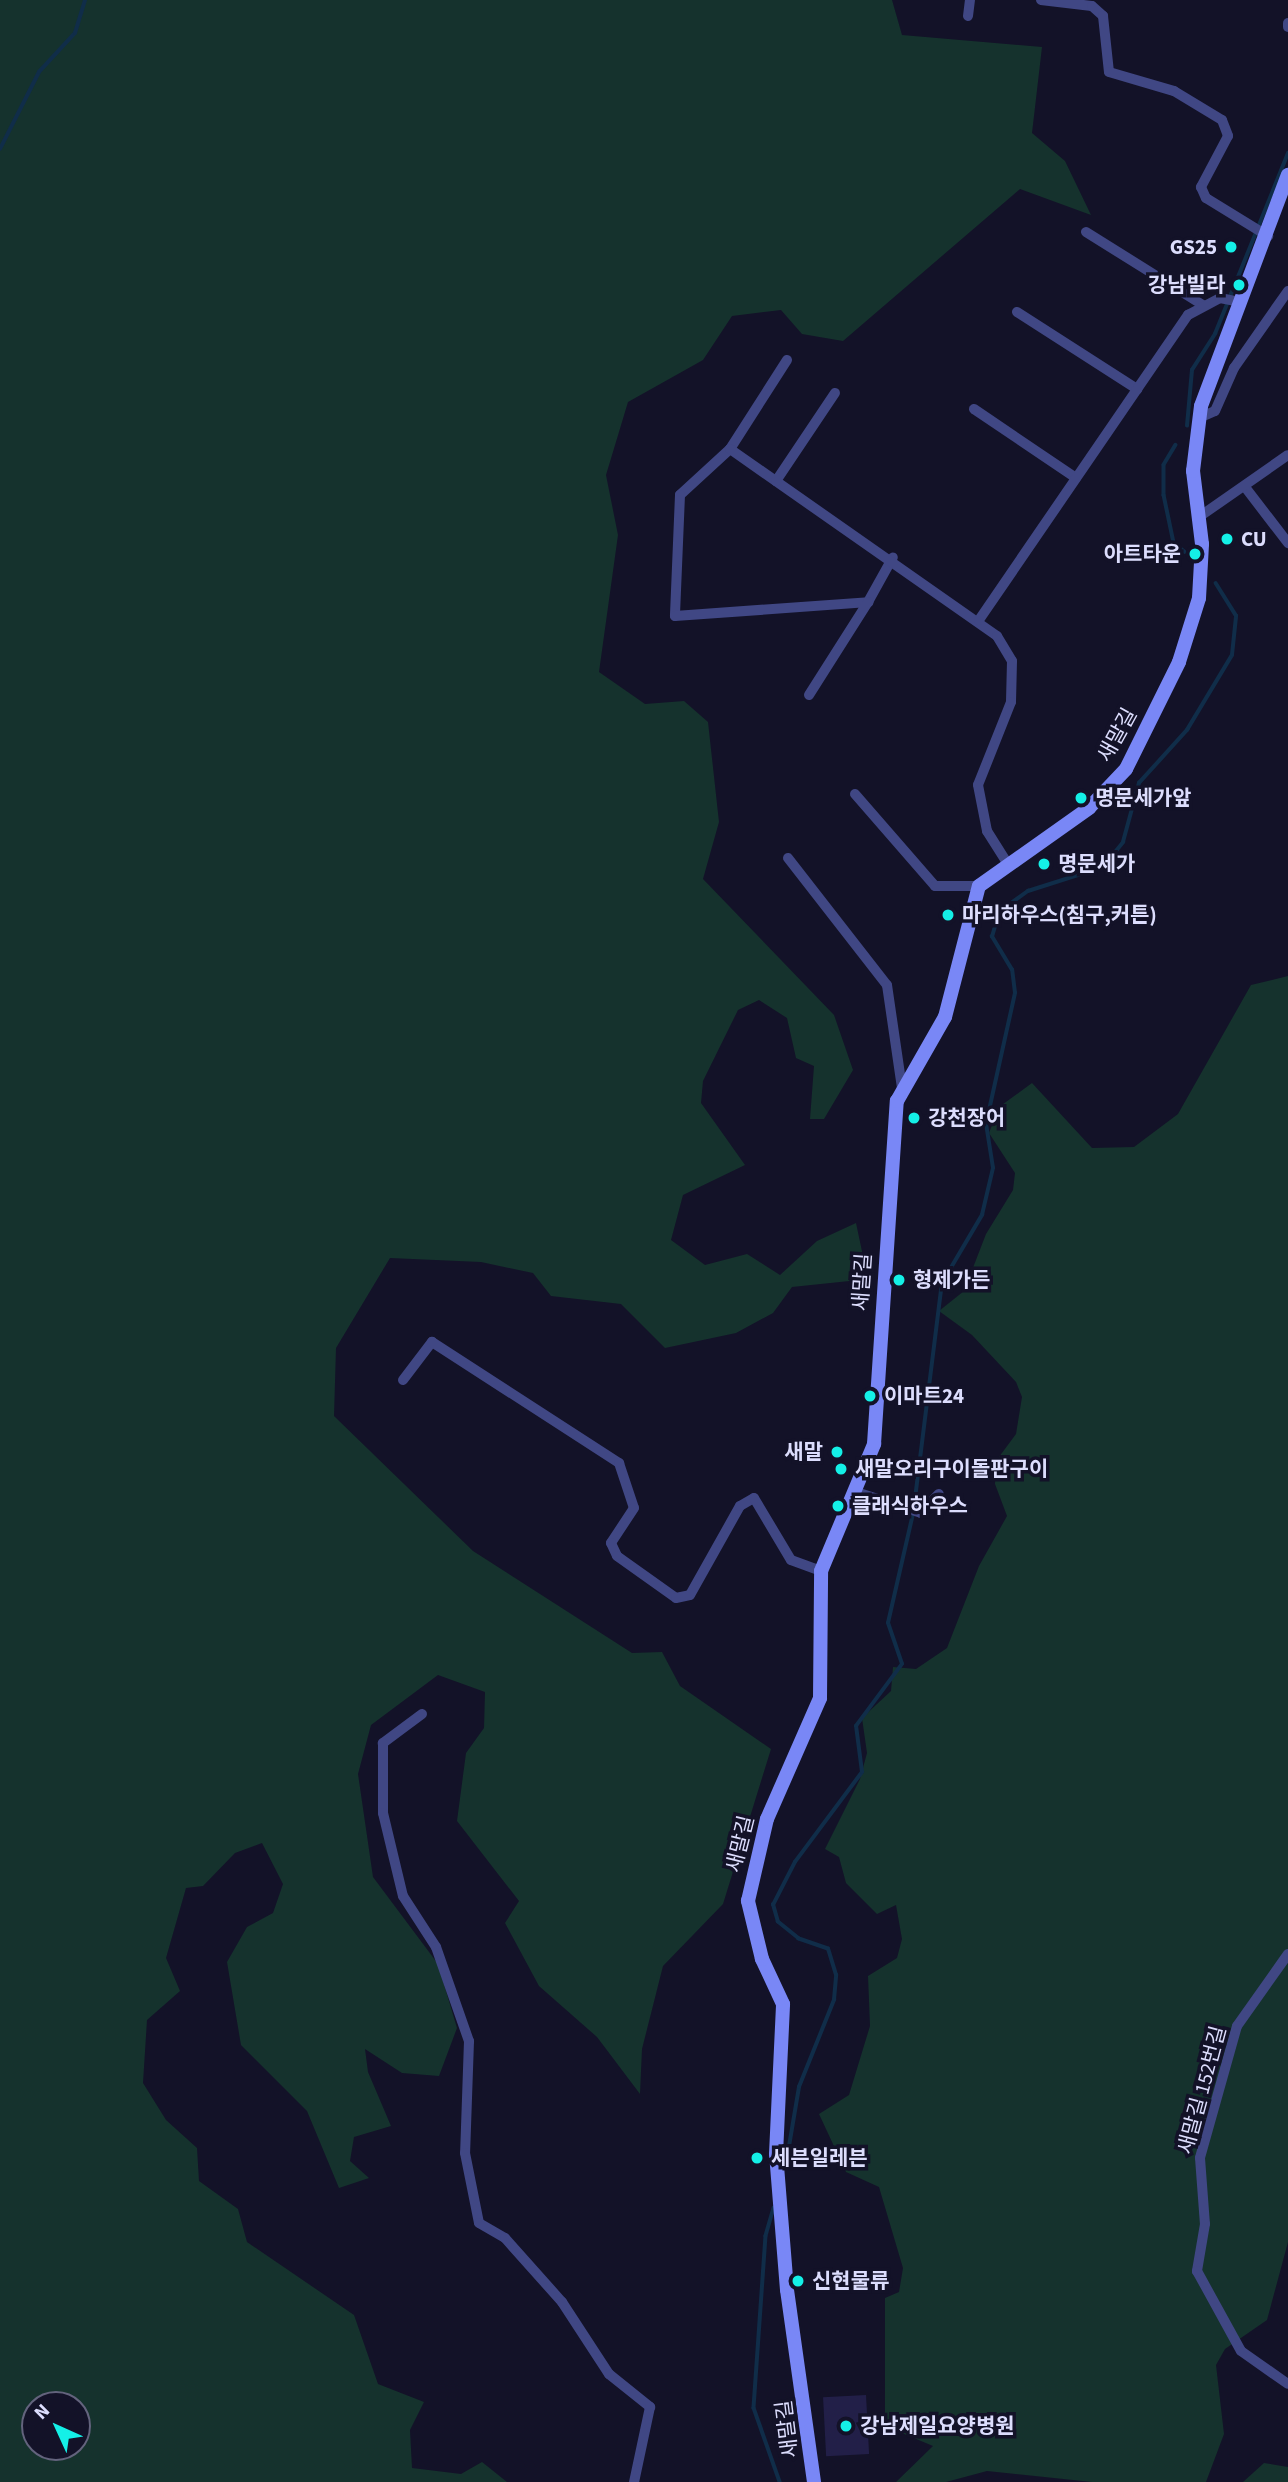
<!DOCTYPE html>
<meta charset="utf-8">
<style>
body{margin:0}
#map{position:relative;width:1288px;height:2482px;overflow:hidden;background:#131228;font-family:"Source Sans 3","Noto Sans KR",sans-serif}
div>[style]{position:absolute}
.green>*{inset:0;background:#15322d}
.stream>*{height:3.5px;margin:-1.75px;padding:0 1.75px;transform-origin:1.75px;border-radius:1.75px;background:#102d49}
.building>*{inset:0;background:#221f48;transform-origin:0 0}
.street>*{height:10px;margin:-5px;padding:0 5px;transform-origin:5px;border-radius:5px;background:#404784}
.secondary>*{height:14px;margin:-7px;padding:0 7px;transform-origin:7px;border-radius:7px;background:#7987f6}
.dots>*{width:19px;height:19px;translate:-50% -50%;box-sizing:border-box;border:4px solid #131228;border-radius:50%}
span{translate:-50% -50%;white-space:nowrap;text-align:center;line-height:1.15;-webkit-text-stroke:7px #131228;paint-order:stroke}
.poi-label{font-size:21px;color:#dcddfd;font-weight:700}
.right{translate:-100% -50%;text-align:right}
.left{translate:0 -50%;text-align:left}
.street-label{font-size:21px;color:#dcddfd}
.north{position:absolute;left:21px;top:2391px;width:70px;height:70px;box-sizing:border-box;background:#131228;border:2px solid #63637d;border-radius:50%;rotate:315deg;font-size:19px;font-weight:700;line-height:28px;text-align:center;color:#dcddfd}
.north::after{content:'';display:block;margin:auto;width:24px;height:32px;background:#14f0e7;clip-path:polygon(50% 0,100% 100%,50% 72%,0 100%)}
</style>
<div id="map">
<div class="green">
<div style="clip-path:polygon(evenodd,0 0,892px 0,902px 35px,1042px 47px,1032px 133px,1065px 161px,1091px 215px,1020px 189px,843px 341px,802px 334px,781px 310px,732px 316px,703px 360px,628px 402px,606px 475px,618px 535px,599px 672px,645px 704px,684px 701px,708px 722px,719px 822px,703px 879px,834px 1015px,853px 1070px,824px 1119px,810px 1119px,814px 1066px,796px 1058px,787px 1018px,759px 1000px,738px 1010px,703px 1081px,701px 1103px,745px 1165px,683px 1195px,671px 1240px,705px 1265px,747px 1254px,780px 1275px,817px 1241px,856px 1223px,863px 1256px,859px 1280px,792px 1287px,773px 1313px,736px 1333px,665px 1348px,621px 1304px,551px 1296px,533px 1273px,481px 1262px,390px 1258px,336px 1348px,334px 1416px,473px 1551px,632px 1653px,662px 1652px,680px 1686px,771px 1749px,723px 1904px,663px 1966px,642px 2049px,640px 2094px,597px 2037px,539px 1986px,505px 1923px,519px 1901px,457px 1821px,466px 1753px,484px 1728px,485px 1692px,438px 1675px,371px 1725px,358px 1774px,373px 1877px,438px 1964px,457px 2028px,439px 2076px,402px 2073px,365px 2049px,368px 2072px,391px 2126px,354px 2137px,350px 2161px,369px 2178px,339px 2188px,307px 2111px,241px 2045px,227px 1962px,247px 1927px,273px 1913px,283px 1884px,262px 1843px,235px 1853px,203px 1886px,186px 1888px,166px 1958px,180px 1991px,147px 2020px,143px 2083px,166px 2120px,197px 2148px,199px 2181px,238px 2209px,247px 2242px,354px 2315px,378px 2384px,424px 2402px,410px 2430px,412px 2468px,461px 2474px,482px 2462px,507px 2482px,0 2482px,0 0,35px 2405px,77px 2405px,77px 2447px,35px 2447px,35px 2405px)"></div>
<div style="clip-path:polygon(1288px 976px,1288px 2242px,1267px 2320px,1225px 2349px,1216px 2365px,1224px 2434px,1206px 2482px,1092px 2482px,987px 2471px,946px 2482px,896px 2482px,933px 2446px,885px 2426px,885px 2298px,899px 2292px,903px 2268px,879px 2187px,846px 2172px,819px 2114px,849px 2095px,870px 2026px,868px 1976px,897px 1958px,902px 1939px,896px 1905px,877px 1914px,846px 1883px,839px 1857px,825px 1849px,860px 1779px,867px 1753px,862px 1718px,891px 1691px,893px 1667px,916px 1669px,947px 1648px,979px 1566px,1007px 1516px,995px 1484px,996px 1461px,1016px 1434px,1022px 1397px,1016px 1382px,972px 1335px,939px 1311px,964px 1291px,986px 1234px,1013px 1190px,1015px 1173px,989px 1133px,999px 1107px,1032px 1083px,1092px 1148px,1134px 1147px,1178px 1114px,1251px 985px)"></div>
<div style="clip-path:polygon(1264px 2463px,1288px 2467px,1288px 2482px,1243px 2482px)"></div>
</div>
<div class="stream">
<div style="left:0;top:149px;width:86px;rotate:-63.1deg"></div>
<div style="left:39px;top:72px;width:53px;rotate:-47.3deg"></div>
<div style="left:75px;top:33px;width:34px;rotate:-73deg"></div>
<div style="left:1187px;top:426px;width:56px;rotate:-84.9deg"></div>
<div style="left:1192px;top:370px;width:43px;rotate:-57.4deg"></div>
<div style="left:1215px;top:334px;width:195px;rotate:-68deg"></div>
<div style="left:1176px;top:445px;width:23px;rotate:121deg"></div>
<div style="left:1164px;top:465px;width:30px;rotate:90deg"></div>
<div style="left:1164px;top:495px;width:49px;rotate:78.2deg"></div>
<div style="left:1174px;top:543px;width:14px;rotate:39deg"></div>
<div style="left:914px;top:1507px;width:226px;rotate:-82.9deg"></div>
<div style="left:942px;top:1283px;width:79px;rotate:-59.5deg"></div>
<div style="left:982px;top:1215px;width:48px;rotate:-76.8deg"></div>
<div style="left:993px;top:1168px;width:45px;rotate:-99deg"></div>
<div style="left:986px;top:1124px;width:134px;rotate:-77.5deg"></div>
<div style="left:1015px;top:993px;width:23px;rotate:-97deg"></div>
<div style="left:1012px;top:970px;width:39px;rotate:-121deg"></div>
<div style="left:992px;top:937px;width:26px;rotate:-74deg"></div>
<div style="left:999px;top:912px;width:36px;rotate:-36deg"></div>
<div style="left:1028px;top:891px;width:79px;rotate:-17.7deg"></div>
<div style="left:1103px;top:867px;width:32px;rotate:-51deg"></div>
<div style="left:1123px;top:842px;width:61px;rotate:-74.8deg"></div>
<div style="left:1139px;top:783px;width:72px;rotate:-47.8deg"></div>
<div style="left:1187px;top:730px;width:87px;rotate:-59deg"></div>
<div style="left:1232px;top:655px;width:39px;rotate:-84deg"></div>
<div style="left:1236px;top:616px;width:38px;rotate:-122deg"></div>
<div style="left:786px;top:2164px;width:78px;rotate:-80.4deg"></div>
<div style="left:799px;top:2087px;width:94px;rotate:-68.1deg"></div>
<div style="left:834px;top:2000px;width:25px;rotate:-85deg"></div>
<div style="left:836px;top:1975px;width:27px;rotate:-107deg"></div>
<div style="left:828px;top:1949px;width:31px;rotate:-161deg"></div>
<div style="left:799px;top:1939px;width:27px;rotate:-141deg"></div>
<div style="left:778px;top:1922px;width:18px;rotate:-106deg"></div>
<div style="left:773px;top:1905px;width:48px;rotate:-62.9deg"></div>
<div style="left:795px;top:1862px;width:112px;rotate:-53.3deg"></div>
<div style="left:862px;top:1772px;width:46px;rotate:-97.4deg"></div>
<div style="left:856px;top:1726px;width:77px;rotate:-53.4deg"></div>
<div style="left:902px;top:1664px;width:43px;rotate:-108.9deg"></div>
<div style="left:888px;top:1623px;width:112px;rotate:-77.1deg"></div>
<div style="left:774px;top:2208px;width:29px;rotate:106deg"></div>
<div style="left:766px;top:2236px;width:172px;rotate:94deg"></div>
<div style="left:754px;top:2408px;width:78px;rotate:70.6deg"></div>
</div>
<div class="building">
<div style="left:866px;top:2395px;width:59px;height:43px;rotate:87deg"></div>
</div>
<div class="street">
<div style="left:1041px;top:0;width:51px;rotate:6.7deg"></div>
<div style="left:1092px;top:6px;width:15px;rotate:42deg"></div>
<div style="left:1103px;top:16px;width:56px;rotate:83.9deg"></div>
<div style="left:1109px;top:72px;width:68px;rotate:16.3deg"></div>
<div style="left:1174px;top:91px;width:56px;rotate:31.1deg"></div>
<div style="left:1222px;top:120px;width:17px;rotate:69deg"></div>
<div style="left:1228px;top:136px;width:58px;rotate:117.9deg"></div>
<div style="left:1201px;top:187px;width:12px;rotate:66deg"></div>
<div style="left:1206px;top:198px;width:73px;rotate:31.5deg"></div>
<div style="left:968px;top:16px;width:16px;rotate:-83deg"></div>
<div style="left:1288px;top:23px;width:4px;rotate:90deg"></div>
<div style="left:1086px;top:232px;width:138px;rotate:32deg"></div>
<div style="left:1017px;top:312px;width:143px;rotate:32.7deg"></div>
<div style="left:787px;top:360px;width:106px;rotate:122.6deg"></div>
<div style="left:730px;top:449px;width:68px;rotate:137.4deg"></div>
<div style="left:680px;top:495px;width:121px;rotate:92.4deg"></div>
<div style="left:675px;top:616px;width:194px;rotate:-4.1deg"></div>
<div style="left:868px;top:602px;width:51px;rotate:-60.9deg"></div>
<div style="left:974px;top:409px;width:123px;rotate:34.1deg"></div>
<div style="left:1199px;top:418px;width:17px;rotate:-24deg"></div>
<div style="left:1215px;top:411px;width:47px;rotate:-66.2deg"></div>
<div style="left:1234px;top:368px;width:94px;rotate:-55deg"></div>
<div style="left:730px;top:449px;width:326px;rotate:35deg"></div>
<div style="left:997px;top:636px;width:29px;rotate:59deg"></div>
<div style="left:1012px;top:661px;width:41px;rotate:91.4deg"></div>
<div style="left:1011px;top:702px;width:89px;rotate:111.7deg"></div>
<div style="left:978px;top:785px;width:47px;rotate:78.9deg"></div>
<div style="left:987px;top:831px;width:41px;rotate:57.8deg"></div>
<div style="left:776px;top:481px;width:106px;rotate:-56.2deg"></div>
<div style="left:1245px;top:487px;width:71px;rotate:52.5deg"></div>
<div style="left:1199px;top:517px;width:108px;rotate:-34.9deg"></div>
<div style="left:979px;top:620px;width:370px;rotate:-55.6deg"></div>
<div style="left:1188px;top:315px;width:36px;rotate:-28deg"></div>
<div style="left:1220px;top:298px;width:16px;rotate:11deg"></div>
<div style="left:809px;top:695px;width:110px;rotate:-57.6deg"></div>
<div style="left:855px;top:794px;width:122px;rotate:49deg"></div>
<div style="left:935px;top:886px;width:44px"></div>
<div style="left:788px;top:858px;width:161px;rotate:52.1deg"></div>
<div style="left:887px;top:985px;width:104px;rotate:81.7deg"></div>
<div style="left:403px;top:1380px;width:48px;rotate:-52.7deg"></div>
<div style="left:432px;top:1342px;width:223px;rotate:32.9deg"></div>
<div style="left:619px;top:1463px;width:47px;rotate:71.6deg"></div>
<div style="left:634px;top:1508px;width:42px;rotate:123.3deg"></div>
<div style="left:611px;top:1543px;width:14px;rotate:65deg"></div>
<div style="left:617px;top:1556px;width:72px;rotate:35.4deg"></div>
<div style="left:676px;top:1598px;width:14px;rotate:-12deg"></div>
<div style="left:690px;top:1595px;width:102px;rotate:-60.7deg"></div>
<div style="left:740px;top:1506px;width:16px;rotate:-30deg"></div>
<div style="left:754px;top:1498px;width:72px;rotate:59.2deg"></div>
<div style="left:791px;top:1560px;width:32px;rotate:20deg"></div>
<div style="left:853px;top:1491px;width:71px;rotate:17.9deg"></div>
<div style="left:921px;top:1513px;width:26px;rotate:-47deg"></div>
<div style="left:422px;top:1714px;width:49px;rotate:143.4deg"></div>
<div style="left:383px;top:1743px;width:70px;rotate:90deg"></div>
<div style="left:383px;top:1813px;width:85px;rotate:76.5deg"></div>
<div style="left:403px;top:1896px;width:61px;rotate:57.1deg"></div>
<div style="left:436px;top:1947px;width:100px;rotate:70.7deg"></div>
<div style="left:469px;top:2041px;width:112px;rotate:92deg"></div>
<div style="left:465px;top:2153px;width:71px;rotate:78.7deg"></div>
<div style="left:479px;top:2223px;width:30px;rotate:30deg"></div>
<div style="left:505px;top:2238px;width:86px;rotate:48.3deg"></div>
<div style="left:562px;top:2302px;width:86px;rotate:56.9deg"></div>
<div style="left:609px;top:2374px;width:53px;rotate:38.8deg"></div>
<div style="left:650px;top:2407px;width:77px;rotate:102deg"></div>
<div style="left:1288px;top:1954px;width:88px;rotate:125.3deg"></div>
<div style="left:1237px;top:2026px;width:137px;rotate:105.7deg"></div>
<div style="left:1200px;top:2158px;width:66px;rotate:85.7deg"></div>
<div style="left:1205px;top:2224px;width:48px;rotate:99.7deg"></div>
<div style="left:1197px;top:2271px;width:91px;rotate:61.2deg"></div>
<div style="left:1241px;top:2351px;width:57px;rotate:35.1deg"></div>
</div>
<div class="secondary">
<div style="left:814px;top:2482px;width:194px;rotate:-98deg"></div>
<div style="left:787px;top:2290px;width:136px;rotate:-94.6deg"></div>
<div style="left:776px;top:2154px;width:150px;rotate:-87.3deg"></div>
<div style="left:783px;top:2004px;width:50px;rotate:-115deg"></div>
<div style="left:762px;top:1959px;width:60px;rotate:-103.6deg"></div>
<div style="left:748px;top:1901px;width:84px;rotate:-77deg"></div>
<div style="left:767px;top:1819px;width:132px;rotate:-66.3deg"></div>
<div style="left:820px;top:1698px;width:127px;rotate:-89.5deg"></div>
<div style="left:821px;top:1571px;width:138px;rotate:-67.3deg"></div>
<div style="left:874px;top:1444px;width:344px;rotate:-86.2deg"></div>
<div style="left:897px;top:1101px;width:97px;rotate:-60.3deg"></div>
<div style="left:945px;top:1017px;width:135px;rotate:-75.5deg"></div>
<div style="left:979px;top:886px;width:135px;rotate:-35.3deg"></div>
<div style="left:1089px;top:808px;width:54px;rotate:-46.5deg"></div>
<div style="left:1126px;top:769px;width:119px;rotate:-63.6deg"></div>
<div style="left:1179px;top:662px;width:67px;rotate:-72.6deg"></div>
<div style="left:1199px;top:598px;width:54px;rotate:-86.8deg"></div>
<div style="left:1202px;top:544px;width:74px;rotate:-97deg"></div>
<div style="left:1193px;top:471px;width:65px;rotate:-83deg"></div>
<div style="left:1201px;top:406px;width:247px;rotate:-69.4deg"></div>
</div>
<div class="dots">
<div style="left:1231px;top:247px;background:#14f0e7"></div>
<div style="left:1239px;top:285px;background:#14f0e7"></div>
<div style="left:1227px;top:539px;background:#14f0e7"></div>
<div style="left:1195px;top:554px;background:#14f0e7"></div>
<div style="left:1081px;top:798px;background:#14f0e7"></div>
<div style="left:1044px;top:864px;background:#14f0e7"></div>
<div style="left:948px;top:915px;background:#14f0e7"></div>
<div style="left:914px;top:1118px;background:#14f0e7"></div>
<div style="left:899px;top:1280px;background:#14f0e7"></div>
<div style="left:870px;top:1396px;background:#14f0e7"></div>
<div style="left:837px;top:1452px;background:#14f0e7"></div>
<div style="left:841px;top:1469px;background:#14f0e7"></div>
<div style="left:838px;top:1506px;background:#14f0e7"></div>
<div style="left:757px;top:2158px;background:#14f0e7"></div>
<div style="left:798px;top:2281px;background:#14f0e7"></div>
<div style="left:846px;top:2426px;background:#14f0e7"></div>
</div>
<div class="poi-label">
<span class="right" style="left:1217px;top:247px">GS25</span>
<span class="right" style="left:1225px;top:285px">강남빌라</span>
<span class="left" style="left:1241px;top:539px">CU</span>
<span class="right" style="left:1181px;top:554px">아트타운</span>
<span class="left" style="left:1095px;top:798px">명문세가앞</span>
<span class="left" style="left:1058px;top:864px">명문세가</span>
<span class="left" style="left:962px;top:915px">마리하우스(침구,커튼)</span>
<span class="left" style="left:928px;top:1118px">강천장어</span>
<span class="left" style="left:913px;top:1280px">형제가든</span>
<span class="left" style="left:884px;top:1396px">이마트24</span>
<span class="right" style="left:823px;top:1452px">새말</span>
<span class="left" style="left:855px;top:1469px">새말오리구이돌판구이</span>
<span class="left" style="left:852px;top:1506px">클래식하우스</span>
<span class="left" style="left:771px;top:2158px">세븐일레븐</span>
<span class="left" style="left:812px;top:2281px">신현물류</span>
<span class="left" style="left:860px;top:2426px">강남제일요양병원</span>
</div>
<div class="street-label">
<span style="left:1117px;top:735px;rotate:-61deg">새말길</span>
<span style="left:862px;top:1282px;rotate:-86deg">새말길</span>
<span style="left:740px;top:1844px;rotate:-76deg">새말길</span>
<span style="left:1202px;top:2090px;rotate:-75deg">새말길 152번길</span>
<span style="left:787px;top:2429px;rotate:-97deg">새말길</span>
</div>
<div class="north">N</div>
</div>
